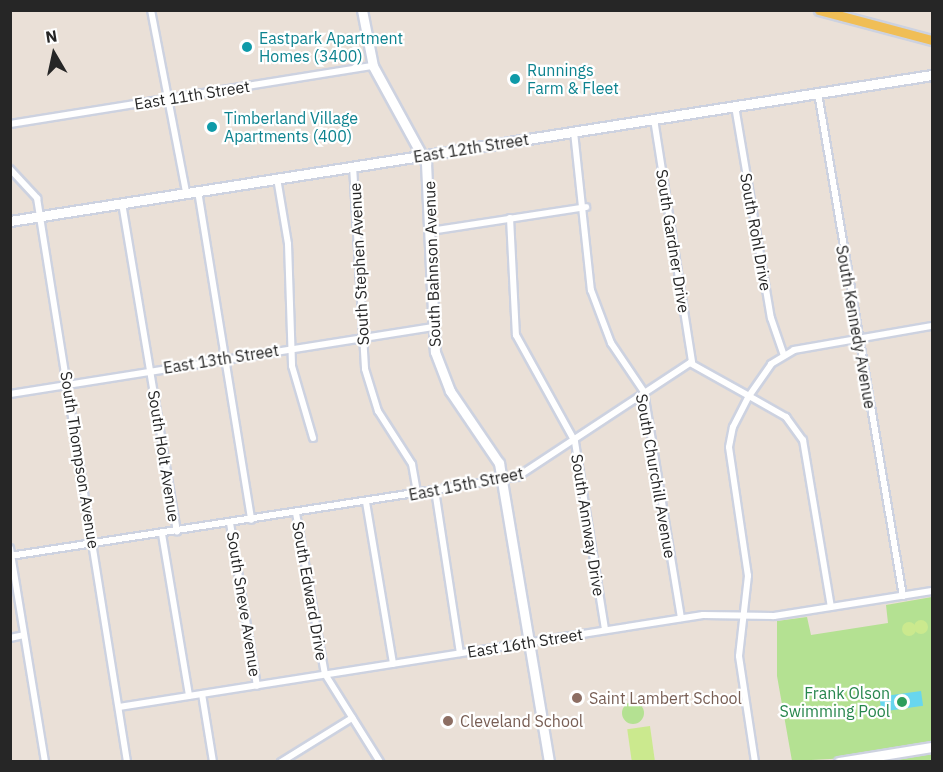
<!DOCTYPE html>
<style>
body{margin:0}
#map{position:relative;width:943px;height:772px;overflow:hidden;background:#eae0d7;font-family:"IBM Plex Sans",sans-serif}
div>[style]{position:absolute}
.green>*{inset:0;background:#b4e192}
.round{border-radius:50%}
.pitch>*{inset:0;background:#cbe98e;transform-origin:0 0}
.water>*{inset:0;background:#68d6ee;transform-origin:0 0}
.roads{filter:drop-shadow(2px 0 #cdd2e0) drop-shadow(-2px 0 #cdd2e0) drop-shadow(0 2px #cdd2e0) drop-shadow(0 -2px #cdd2e0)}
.street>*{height:6px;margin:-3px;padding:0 3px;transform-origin:3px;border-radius:3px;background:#fff}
.secondary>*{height:9px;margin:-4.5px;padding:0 4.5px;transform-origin:4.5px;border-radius:4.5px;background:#fff}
.primary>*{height:9px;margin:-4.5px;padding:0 4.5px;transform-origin:4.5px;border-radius:4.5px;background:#f0be56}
.dots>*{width:16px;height:16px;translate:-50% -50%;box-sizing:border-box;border:3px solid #fff;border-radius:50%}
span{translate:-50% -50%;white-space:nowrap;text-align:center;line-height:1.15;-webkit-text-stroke:4.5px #fff;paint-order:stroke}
.culture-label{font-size:16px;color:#0d838f}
.left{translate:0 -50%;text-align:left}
.street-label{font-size:16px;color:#262626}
.leisure-label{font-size:16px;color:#27864d}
.right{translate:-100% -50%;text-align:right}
.education-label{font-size:16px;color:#785e54}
.frame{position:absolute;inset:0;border:12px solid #262626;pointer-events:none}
.north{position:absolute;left:24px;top:24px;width:60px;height:60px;-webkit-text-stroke:4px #fff;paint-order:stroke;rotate:351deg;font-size:16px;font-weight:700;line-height:24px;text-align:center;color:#262626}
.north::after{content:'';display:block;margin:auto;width:21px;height:27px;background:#262626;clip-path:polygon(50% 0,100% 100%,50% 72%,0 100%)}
</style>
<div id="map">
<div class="green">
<div style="clip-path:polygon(932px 597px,932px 761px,870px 761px,868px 757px,792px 761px,777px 676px,777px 621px,807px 617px,811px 635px,888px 623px,886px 605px)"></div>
<div class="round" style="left:622px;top:702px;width:22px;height:22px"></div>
</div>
<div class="pitch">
<div class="round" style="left:914px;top:620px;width:14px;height:14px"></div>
<div class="round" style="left:902px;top:622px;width:14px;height:14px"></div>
<div style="left:650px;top:726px;width:35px;height:23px;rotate:82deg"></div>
</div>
<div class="water">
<div style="left:921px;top:691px;width:15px;height:42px;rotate:82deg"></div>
</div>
<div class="roads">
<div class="street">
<div style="left:151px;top:10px;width:185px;rotate:79.1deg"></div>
<div style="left:818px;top:93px;width:510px;rotate:80.41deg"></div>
<div style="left:735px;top:106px;width:215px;rotate:80.4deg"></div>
<div style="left:771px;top:318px;width:39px;rotate:71deg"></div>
<div style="left:654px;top:119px;width:247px;rotate:81.1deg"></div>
<div style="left:10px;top:124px;width:368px;rotate:-9.1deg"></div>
<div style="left:574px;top:132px;width:159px;rotate:83.9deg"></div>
<div style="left:591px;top:290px;width:57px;rotate:69.3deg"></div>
<div style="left:611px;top:343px;width:59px;rotate:56deg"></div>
<div style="left:644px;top:392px;width:229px;rotate:80.7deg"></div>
<div style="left:353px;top:166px;width:203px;rotate:86.6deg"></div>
<div style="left:365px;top:369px;width:44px;rotate:72.8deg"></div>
<div style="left:378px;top:411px;width:63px;rotate:57.3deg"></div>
<div style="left:412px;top:464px;width:29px;rotate:80deg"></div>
<div style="left:10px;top:169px;width:40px;rotate:47deg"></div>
<div style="left:37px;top:198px;width:571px;rotate:80.93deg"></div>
<div style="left:277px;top:178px;width:67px;rotate:80.5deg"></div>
<div style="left:288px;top:244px;width:122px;rotate:88.1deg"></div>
<div style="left:292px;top:366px;width:75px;rotate:73.7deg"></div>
<div style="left:198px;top:191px;width:333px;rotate:80.8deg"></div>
<div style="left:122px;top:203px;width:333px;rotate:80.5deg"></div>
<div style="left:510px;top:218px;width:117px;rotate:87.1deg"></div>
<div style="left:516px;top:335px;width:122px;rotate:61.1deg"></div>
<div style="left:575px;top:442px;width:190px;rotate:80.9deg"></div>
<div style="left:430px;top:231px;width:158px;rotate:-8.7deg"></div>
<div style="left:10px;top:394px;width:427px;rotate:-9deg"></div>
<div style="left:435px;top:490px;width:165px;rotate:81.3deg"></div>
<div style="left:366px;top:502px;width:164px;rotate:80.5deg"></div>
<div style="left:296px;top:513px;width:164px;rotate:79.8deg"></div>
<div style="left:325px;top:674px;width:104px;rotate:58deg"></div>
<div style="left:230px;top:523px;width:165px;rotate:80.6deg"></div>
<div style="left:162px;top:534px;width:164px;rotate:80.5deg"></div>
<div style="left:10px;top:548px;width:217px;rotate:80.7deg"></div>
<div style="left:10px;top:556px;width:513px;rotate:-8.86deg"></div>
<div style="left:517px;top:477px;width:207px;rotate:-33.4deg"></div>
<div style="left:690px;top:363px;width:68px;rotate:29.2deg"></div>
<div style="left:749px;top:396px;width:39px;rotate:-55deg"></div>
<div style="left:771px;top:364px;width:27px;rotate:-31deg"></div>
<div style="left:794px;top:350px;width:140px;rotate:-9.9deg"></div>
<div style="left:10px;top:638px;width:14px;rotate:-12deg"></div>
<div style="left:202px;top:694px;width:69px;rotate:80.8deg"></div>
<div style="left:119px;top:707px;width:591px;rotate:-8.95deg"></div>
<div style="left:703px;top:615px;width:71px;rotate:0.8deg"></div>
<div style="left:774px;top:616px;width:160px;rotate:-9deg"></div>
<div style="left:281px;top:762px;width:84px;rotate:-31.8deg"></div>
<div style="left:755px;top:762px;width:107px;rotate:-98.6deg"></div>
<div style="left:739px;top:656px;width:81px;rotate:-83.6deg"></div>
<div style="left:748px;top:576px;width:130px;rotate:-98.4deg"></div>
<div style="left:729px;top:447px;width:20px;rotate:-79deg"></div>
<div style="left:733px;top:427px;width:35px;rotate:-63deg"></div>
<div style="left:749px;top:396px;width:43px;rotate:29.6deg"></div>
<div style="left:786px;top:417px;width:29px;rotate:54deg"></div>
<div style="left:803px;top:440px;width:169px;rotate:80.5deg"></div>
</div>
<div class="secondary">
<div style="left:362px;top:10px;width:57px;rotate:78.9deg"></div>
<div style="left:373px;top:66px;width:111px;rotate:61.3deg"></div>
<div style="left:426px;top:163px;width:189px;rotate:87.3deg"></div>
<div style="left:435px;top:352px;width:42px;rotate:69deg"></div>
<div style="left:450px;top:391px;width:87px;rotate:55.8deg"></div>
<div style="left:499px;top:463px;width:303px;rotate:80.5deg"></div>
<div style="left:10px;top:221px;width:933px;rotate:-9deg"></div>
<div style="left:839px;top:762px;width:94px;rotate:-9.2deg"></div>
</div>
<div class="primary">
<div style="left:819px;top:10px;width:117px;rotate:14.9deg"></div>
</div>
</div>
<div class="dots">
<div style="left:247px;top:47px;background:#0f9aa8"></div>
<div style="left:515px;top:79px;background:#0f9aa8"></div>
<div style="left:212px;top:127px;background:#0f9aa8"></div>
<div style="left:577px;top:698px;background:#8d6e63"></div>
<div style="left:902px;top:702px;background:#2e9e5b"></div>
<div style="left:448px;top:721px;background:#8d6e63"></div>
</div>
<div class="culture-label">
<span class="left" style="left:259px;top:47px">Eastpark Apartment<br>Homes (3400)</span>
<span class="left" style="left:527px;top:79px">Runnings<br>Farm &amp; Fleet</span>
<span class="left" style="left:224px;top:127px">Timberland Village<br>Apartments (400)</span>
</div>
<div class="street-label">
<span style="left:192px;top:95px;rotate:-9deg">East 11th Street</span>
<span style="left:471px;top:148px;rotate:-9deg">East 12th Street</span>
<span style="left:756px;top:232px;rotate:80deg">South Rohl Drive</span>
<span style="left:673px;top:241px;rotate:81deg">South Gardner Drive</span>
<span style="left:359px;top:264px;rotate:-93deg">South Stephen Avenue</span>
<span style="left:432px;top:264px;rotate:-92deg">South Bahnson Avenue</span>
<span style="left:856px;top:327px;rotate:80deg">South Kennedy Avenue</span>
<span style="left:221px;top:359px;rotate:-9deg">East 13th Street</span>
<span style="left:164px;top:456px;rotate:81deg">South Holt Avenue</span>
<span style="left:80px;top:460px;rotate:81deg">South Thompson Avenue</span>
<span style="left:656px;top:476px;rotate:80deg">South Churchill Avenue</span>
<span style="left:466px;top:484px;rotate:-11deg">East 15th Street</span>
<span style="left:588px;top:525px;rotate:81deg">South Annway Drive</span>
<span style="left:310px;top:591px;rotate:80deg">South Edward Drive</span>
<span style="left:244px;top:604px;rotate:81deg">South Sneve Avenue</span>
<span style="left:525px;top:643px;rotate:-9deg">East 16th Street</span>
</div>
<div class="leisure-label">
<span class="right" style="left:890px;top:702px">Frank Olson<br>Swimming Pool</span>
</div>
<div class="education-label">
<span class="left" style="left:589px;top:698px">Saint Lambert School</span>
<span class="left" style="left:460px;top:721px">Cleveland School</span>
</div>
<div class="frame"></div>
<div class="north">N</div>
</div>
